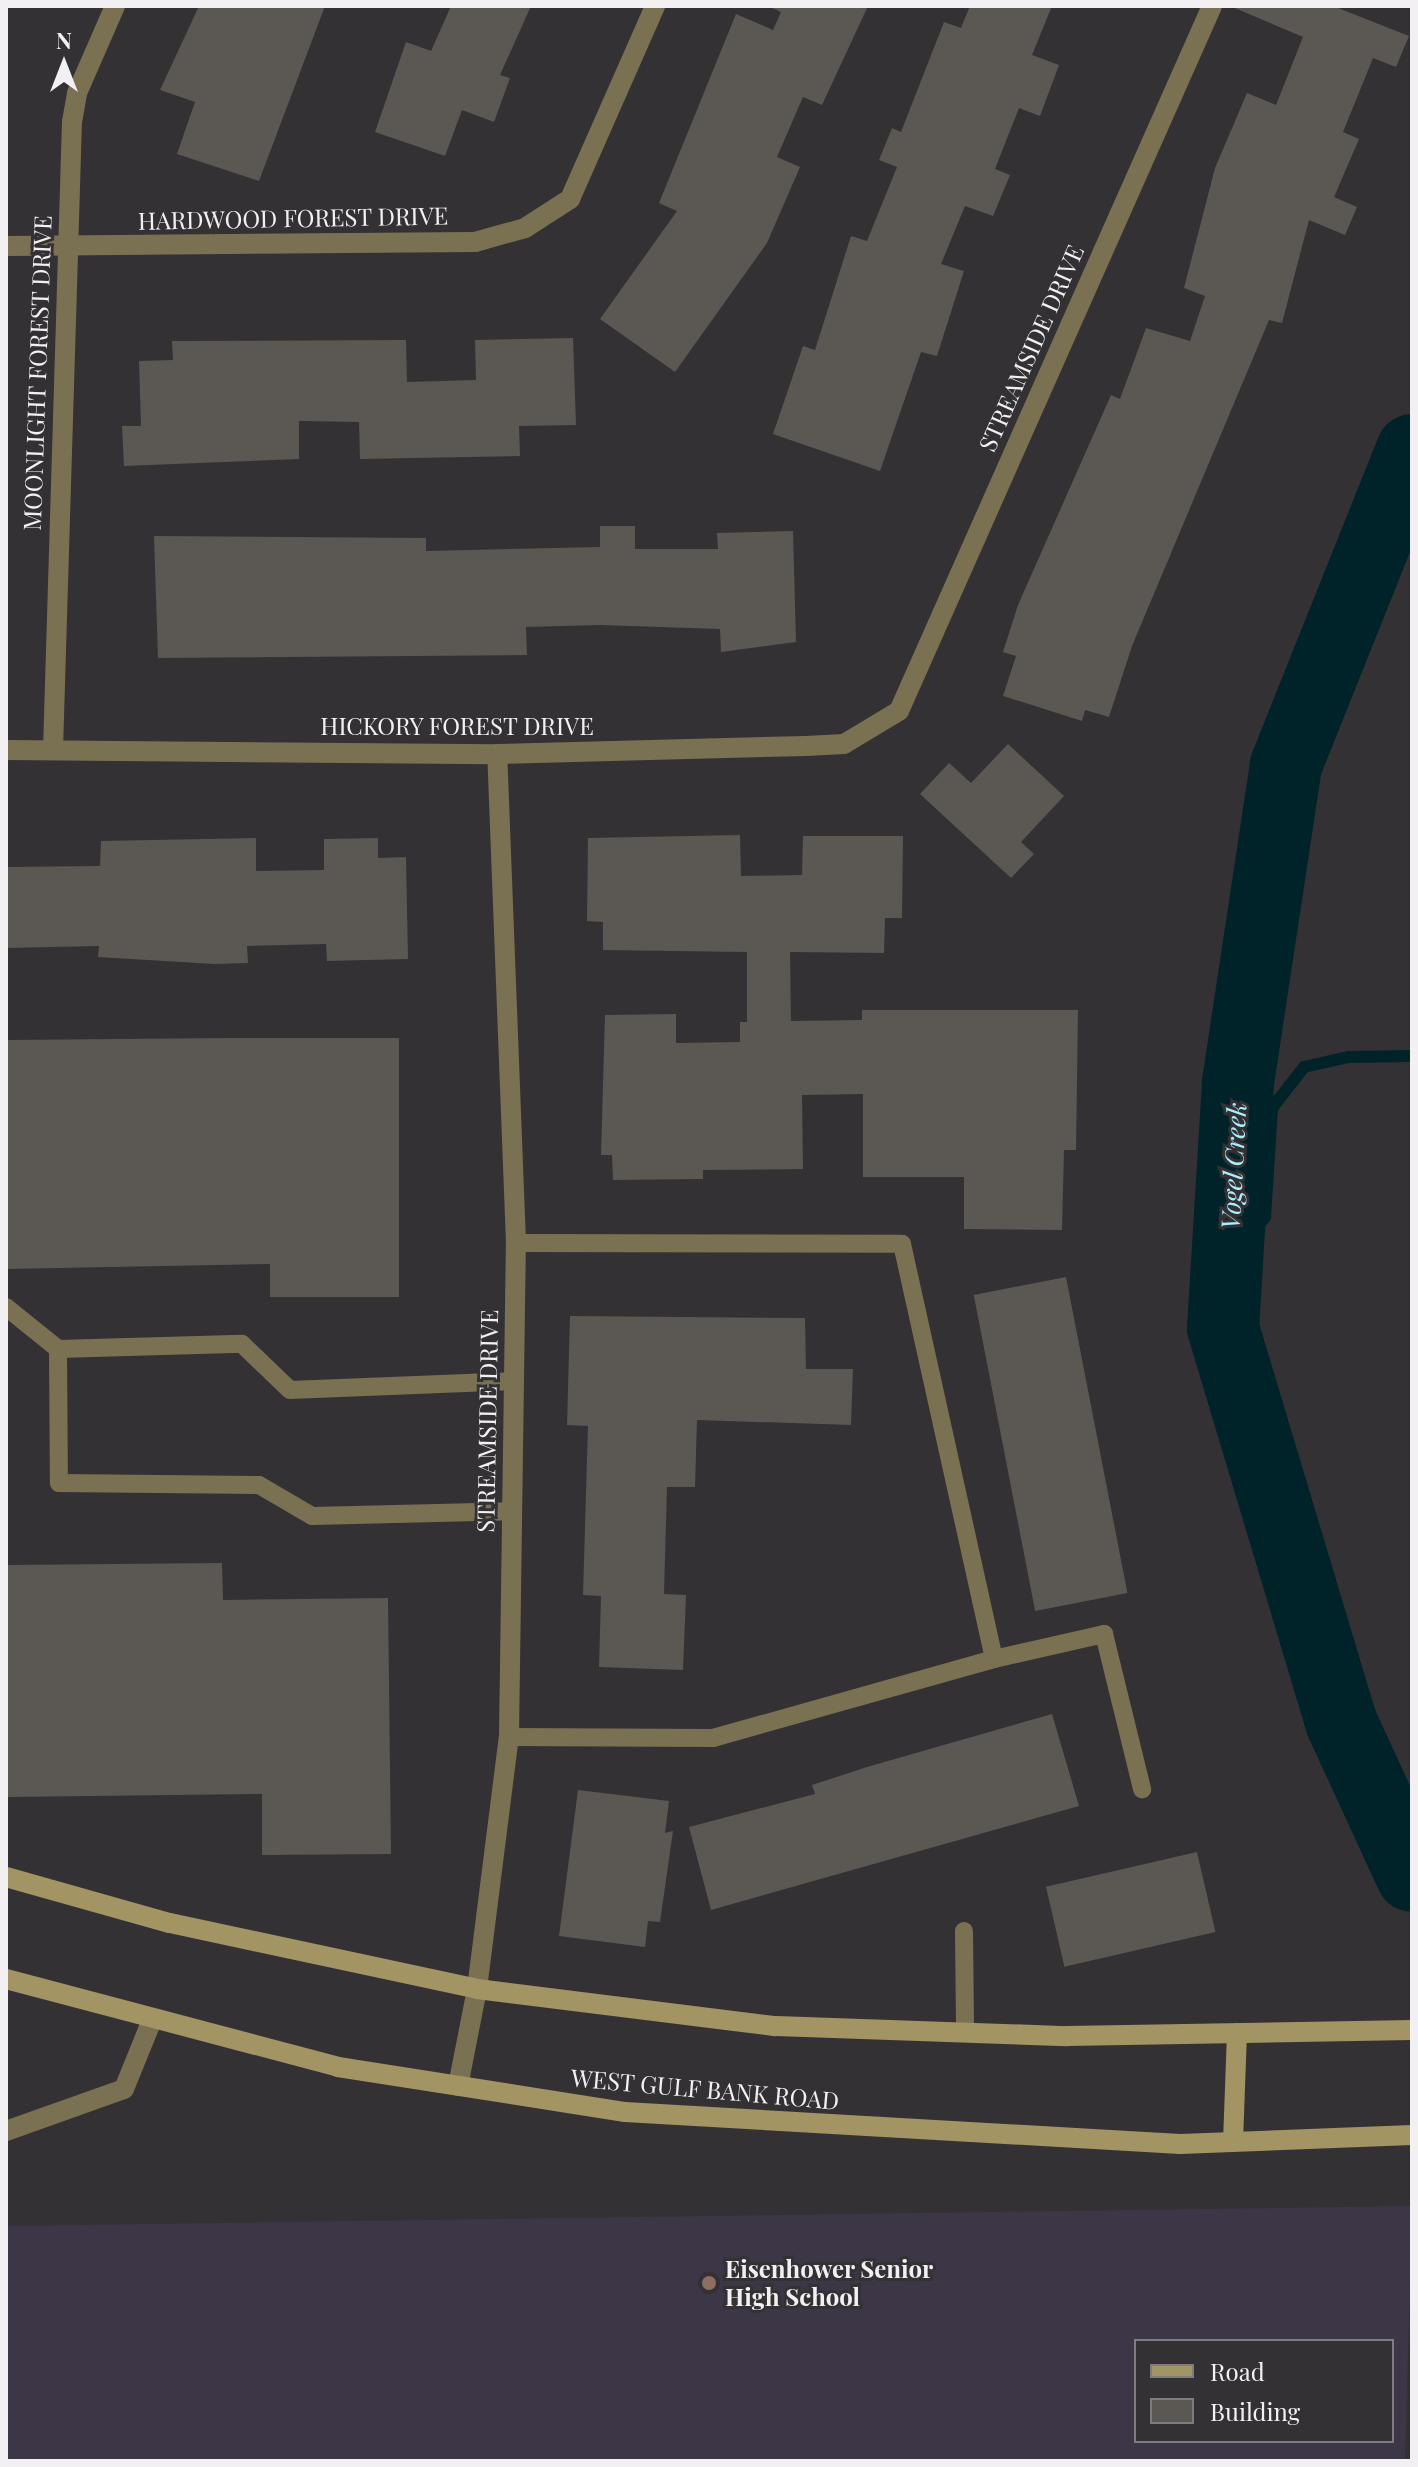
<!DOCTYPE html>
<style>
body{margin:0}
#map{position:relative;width:1418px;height:2467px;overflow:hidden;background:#343134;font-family:"Playfair Display",serif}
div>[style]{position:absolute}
.education>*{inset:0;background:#3c3647}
.stream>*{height:12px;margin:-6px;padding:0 6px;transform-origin:6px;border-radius:6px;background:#002329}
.river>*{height:72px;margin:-36px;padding:0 36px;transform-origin:36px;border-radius:36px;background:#002329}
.building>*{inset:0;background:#5b5753;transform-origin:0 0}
.service>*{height:18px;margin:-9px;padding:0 9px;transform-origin:9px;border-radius:9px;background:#7a7153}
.minor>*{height:20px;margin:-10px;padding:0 10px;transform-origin:10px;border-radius:10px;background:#7a7153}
.secondary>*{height:20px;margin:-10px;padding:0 10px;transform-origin:10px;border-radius:10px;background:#a29463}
.dots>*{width:22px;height:22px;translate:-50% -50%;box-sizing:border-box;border:4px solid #343134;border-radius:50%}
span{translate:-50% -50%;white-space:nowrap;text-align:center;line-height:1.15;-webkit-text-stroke:6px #343134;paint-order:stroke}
.street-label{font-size:24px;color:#f2f0f2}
.poi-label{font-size:24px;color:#f2f0f2;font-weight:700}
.left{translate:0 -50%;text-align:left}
.water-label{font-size:26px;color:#abeffe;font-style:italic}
.frame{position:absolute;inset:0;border:8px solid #f2f0f2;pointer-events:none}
.legend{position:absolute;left:1134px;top:2339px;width:260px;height:104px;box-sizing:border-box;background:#343134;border:2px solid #807d80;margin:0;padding:10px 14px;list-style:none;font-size:24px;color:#f2f0f2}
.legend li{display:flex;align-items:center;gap:16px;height:40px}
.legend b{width:40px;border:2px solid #807d80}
.north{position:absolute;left:24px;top:24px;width:80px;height:80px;-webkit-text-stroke:6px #343134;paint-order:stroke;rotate:0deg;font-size:22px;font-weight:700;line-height:32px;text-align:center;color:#f2f0f2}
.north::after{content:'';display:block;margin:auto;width:28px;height:36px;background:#f2f0f2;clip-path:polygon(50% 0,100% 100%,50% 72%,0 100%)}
</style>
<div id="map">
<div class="education">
<div style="clip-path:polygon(evenodd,1412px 2206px,1405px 2461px,6px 2461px,6px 2226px,1412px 2206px,1136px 2341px,1392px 2341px,1392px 2441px,1136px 2441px,1136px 2341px)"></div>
</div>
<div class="stream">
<div style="left:1227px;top:1263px;width:60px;rotate:-50.4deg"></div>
<div style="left:1265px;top:1217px;width:109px;rotate:-86.3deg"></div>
<div style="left:1272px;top:1108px;width:52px;rotate:-52deg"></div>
<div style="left:1304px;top:1067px;width:45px;rotate:-12.8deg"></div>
<div style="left:1348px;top:1057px;width:64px;rotate:-0.9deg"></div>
</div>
<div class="river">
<div style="left:1412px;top:450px;width:339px;rotate:111.8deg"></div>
<div style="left:1286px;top:765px;width:322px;rotate:98.6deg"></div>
<div style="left:1238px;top:1083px;width:245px;rotate:93.5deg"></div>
<div style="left:1223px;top:1328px;width:413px;rotate:73.3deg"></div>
<div style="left:1342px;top:1724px;width:167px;rotate:65.3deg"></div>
</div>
<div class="building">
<div style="clip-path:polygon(199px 6px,325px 6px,259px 181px,177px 154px,195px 102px,160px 90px)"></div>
<div style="clip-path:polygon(451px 6px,531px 6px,500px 75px,510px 78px,494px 122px,462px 110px,445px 156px,375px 132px,406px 42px,431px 51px)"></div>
<div style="clip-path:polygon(768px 6px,868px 6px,822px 105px,803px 97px,777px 157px,800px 167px,767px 243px,675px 372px,600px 319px,677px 211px,659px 203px,736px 14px,773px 30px,781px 12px)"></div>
<div style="clip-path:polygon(970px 6px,1052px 6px,1032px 55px,1059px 65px,1040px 116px,1019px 108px,995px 169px,1010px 175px,993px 216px,965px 206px,941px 264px,964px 271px,937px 356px,921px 352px,880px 471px,773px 434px,803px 346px,815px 350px,851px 236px,867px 241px,897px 167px,879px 160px,892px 128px,901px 132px,944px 22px,961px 28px)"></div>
<div style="clip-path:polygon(1230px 6px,1333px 6px,1409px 36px,1396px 67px,1373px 58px,1343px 132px,1359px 139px,1334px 197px,1357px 207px,1345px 235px,1309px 220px,1282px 323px,1269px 320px,1132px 646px,1109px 717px,1085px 710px,1082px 721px,1003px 696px,1016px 656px,1003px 652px,1018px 605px,1111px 395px,1120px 399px,1146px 328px,1190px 341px,1205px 296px,1184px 288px,1215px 168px,1247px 93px,1276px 105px,1303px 37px)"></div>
<div style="clip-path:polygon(573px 338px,576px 425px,519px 426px,520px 456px,360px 459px,359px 422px,299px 421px,299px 459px,124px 466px,122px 426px,141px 426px,139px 361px,173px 360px,172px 341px,406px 340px,407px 382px,476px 380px,475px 340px)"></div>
<div style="clip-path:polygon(600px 526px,635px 526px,635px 549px,718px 549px,717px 533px,793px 531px,796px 642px,721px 652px,720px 629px,600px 625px,526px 627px,527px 655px,158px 658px,154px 536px,426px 538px,426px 551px,600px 547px)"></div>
<div style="clip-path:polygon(1008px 744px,1064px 796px,1021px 842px,1034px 854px,1011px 878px,920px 794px,949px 763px,971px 783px)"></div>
<div style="clip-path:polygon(740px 835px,741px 876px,802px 875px,803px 836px,903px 836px,902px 918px,885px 918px,884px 953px,790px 952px,791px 1021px,862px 1020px,862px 1010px,1078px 1010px,1076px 1150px,1064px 1150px,1062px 1230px,964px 1229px,964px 1177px,863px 1177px,863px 1094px,802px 1095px,803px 1169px,703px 1170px,703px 1179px,613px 1180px,612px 1155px,601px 1155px,605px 1015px,676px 1014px,676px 1043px,740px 1042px,740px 1022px,747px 1022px,747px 952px,603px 950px,603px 922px,587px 921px,588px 838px)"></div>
<div style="clip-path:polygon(256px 838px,256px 871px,324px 870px,324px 839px,378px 838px,378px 858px,406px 857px,408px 959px,327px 961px,326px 944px,247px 946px,248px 963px,214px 964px,98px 957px,99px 946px,6px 948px,6px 867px,100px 866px,101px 841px)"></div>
<div style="clip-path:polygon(230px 1038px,399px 1038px,399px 1297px,270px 1297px,270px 1264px,6px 1269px,6px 1040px)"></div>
<div style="left:1066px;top:1277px;width:322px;height:94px;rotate:79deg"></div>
<div style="clip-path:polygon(570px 1316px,805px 1318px,806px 1369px,853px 1369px,851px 1425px,697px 1420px,695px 1487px,667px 1487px,664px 1594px,686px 1595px,683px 1670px,599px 1667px,601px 1596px,583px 1595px,588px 1426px,567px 1425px)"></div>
<div style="clip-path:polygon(222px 1563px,223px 1600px,388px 1598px,391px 1854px,262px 1855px,262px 1794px,8px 1797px,6px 1565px)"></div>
<div style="clip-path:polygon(1052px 1714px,1079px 1806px,711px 1910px,689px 1827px,815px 1794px,812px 1785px,867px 1767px)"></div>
<div style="clip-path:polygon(578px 1790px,669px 1801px,665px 1833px,673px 1831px,660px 1922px,648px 1921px,645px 1947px,559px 1936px)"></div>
<div style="left:1197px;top:1852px;width:82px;height:155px;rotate:77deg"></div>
</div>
<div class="service">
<div style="left:516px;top:1243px;width:386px;rotate:0.1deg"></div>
<div style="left:902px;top:1244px;width:425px;rotate:77.5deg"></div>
<div style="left:6px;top:1307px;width:67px;rotate:38.9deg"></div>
<div style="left:58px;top:1349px;width:184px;rotate:-1.6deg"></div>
<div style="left:242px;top:1344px;width:66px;rotate:43.8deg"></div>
<div style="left:290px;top:1390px;width:224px;rotate:-2.3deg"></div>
<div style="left:58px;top:1349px;width:134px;rotate:89.6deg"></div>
<div style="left:59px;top:1483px;width:200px;rotate:0.6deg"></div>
<div style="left:259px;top:1485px;width:61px;rotate:30.3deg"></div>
<div style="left:312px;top:1516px;width:200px;rotate:-1.4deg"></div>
<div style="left:509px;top:1737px;width:204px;rotate:0.3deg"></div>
<div style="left:713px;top:1738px;width:292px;rotate:-15.7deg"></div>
<div style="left:994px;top:1659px;width:113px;rotate:-12.8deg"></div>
<div style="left:1104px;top:1634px;width:160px;rotate:76.2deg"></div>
<div style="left:964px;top:1931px;width:102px;rotate:89.4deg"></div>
</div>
<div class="minor">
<div style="left:6px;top:246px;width:469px;rotate:-0.5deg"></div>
<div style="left:475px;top:242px;width:52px;rotate:-15.6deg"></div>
<div style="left:525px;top:228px;width:54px;rotate:-32.8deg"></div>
<div style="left:570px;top:199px;width:211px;rotate:-66.2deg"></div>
<div style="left:6px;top:750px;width:491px;rotate:0.5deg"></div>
<div style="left:497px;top:754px;width:309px;rotate:-1.5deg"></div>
<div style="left:806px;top:746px;width:38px;rotate:-3deg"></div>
<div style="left:844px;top:744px;width:64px;rotate:-31deg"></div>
<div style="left:899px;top:711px;width:771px;rotate:-66.06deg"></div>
<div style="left:53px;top:750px;width:628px;rotate:-88.27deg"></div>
<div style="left:72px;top:122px;width:29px;rotate:-80deg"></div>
<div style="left:77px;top:93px;width:95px;rotate:-66.4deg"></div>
<div style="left:458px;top:2086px;width:99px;rotate:-78.9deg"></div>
<div style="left:477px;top:1989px;width:254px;rotate:-82.8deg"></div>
<div style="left:509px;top:1737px;width:494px;rotate:-89.2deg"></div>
<div style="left:516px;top:1243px;width:489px;rotate:-92.2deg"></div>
<div style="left:6px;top:2131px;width:125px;rotate:-19.6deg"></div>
<div style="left:124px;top:2089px;width:74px;rotate:-67.9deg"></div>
</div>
<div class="secondary">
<div style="left:6px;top:1877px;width:170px;rotate:15.7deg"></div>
<div style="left:170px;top:1923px;width:314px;rotate:12.1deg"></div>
<div style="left:477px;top:1989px;width:301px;rotate:7.1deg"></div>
<div style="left:776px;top:2026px;width:291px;rotate:2deg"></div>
<div style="left:1067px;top:2036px;width:345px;rotate:-1deg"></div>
<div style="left:6px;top:1979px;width:343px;rotate:14.8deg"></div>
<div style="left:338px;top:2067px;width:291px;rotate:8.9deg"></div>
<div style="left:625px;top:2112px;width:556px;rotate:3.3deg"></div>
<div style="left:1180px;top:2144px;width:232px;rotate:-2.2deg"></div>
<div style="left:1233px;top:2142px;width:109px;rotate:-87.9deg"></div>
</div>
<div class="dots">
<div style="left:709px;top:2283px;background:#8d6e63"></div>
</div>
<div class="street-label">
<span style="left:293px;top:218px;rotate:-1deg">HARDWOOD FOREST DRIVE</span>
<span style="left:1031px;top:348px;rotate:-66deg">STREAMSIDE DRIVE</span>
<span style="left:37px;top:373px;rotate:-88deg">MOONLIGHT FOREST DRIVE</span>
<span style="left:457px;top:726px">HICKORY FOREST DRIVE</span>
<span style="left:487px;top:1421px;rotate:-89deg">STREAMSIDE DRIVE</span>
<span style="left:705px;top:2089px;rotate:5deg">WEST GULF BANK ROAD</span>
</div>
<div class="poi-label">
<span class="left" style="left:725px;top:2283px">Eisenhower Senior<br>High School</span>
</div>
<div class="water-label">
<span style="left:1233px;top:1166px;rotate:-87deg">Vogel Creek</span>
</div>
<div class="frame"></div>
<ul class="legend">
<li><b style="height:10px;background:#a29463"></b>Road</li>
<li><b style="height:22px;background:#5b5753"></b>Building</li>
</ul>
<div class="north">N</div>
</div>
